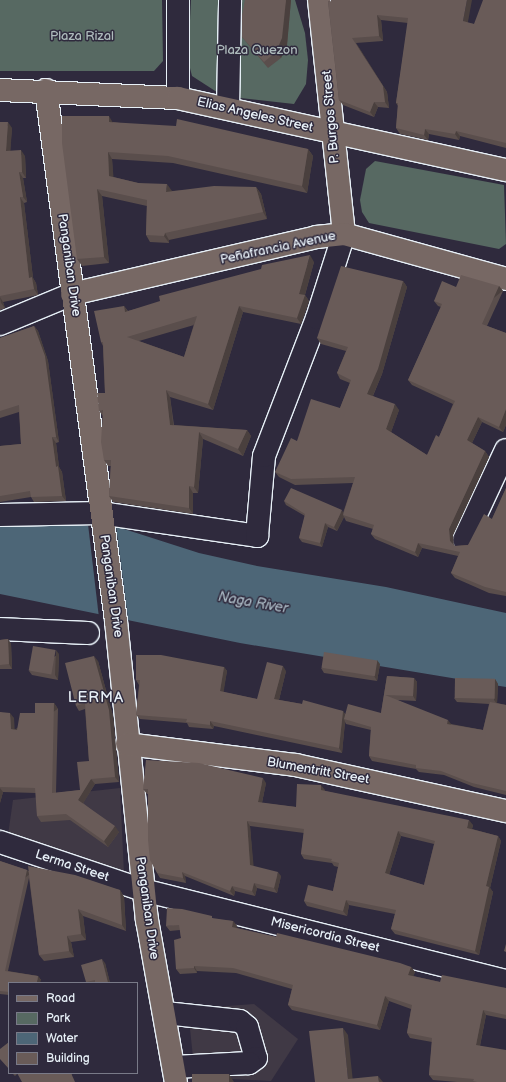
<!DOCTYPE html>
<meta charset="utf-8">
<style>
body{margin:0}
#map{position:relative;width:506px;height:1082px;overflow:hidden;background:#2f2a3d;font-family:"Balsamiq Sans",sans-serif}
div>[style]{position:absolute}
.built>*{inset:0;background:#403945}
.green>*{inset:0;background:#576962}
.water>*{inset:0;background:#4d6677}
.pier>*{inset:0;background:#2f2a3d}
.roads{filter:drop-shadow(1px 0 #e8f1f8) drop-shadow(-1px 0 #e8f1f8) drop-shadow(0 1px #e8f1f8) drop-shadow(0 -1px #e8f1f8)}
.minor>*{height:22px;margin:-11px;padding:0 11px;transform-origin:11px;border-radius:11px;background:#2f2a3d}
.major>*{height:22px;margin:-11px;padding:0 11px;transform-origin:11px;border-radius:11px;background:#776864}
.wall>*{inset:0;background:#5a4e4c}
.shaded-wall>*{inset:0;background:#4a403e;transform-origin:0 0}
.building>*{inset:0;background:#695b58;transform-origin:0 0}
span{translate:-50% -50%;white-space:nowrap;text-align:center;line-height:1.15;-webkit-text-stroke:3px #2f2a3d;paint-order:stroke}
.park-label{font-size:13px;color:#aebbbc}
.street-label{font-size:13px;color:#e8f1f8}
.water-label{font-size:14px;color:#aab9c4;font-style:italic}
.quarter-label{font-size:15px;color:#e8f1f8;letter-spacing:1px}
.legend{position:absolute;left:8px;top:982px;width:130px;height:92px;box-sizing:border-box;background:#2f2a3d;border:1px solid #797a88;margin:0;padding:5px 7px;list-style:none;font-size:12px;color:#e8f1f8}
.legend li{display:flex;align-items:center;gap:8px;height:20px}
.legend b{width:20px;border:1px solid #797a88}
</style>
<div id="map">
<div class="built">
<div style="clip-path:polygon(120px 788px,124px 874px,7px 842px,13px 800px)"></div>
<div style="clip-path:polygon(254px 1004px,298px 1039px,271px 1081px,195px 1077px,188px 1009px)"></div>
</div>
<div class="green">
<div style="clip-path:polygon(0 0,162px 0,163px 61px,154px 71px,0 71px)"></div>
<div style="clip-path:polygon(191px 0,295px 0,305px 33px,308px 60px,306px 84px,294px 104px,223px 96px,192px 76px,188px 60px)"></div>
<div style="clip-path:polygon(375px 161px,504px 185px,506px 244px,499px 249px,369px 223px,362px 212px,360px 200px,366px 169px)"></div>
</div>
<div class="water">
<div style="clip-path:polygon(0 520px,121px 528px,199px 553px,257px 566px,386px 587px,506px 613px,506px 687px,240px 643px,0 594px)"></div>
</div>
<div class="pier">
<div style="clip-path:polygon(88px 524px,116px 526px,128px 619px,115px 621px,99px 618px)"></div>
</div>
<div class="roads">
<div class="minor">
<div style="left:178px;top:98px;width:98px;rotate:-90deg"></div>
<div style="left:228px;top:108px;width:108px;rotate:-88.9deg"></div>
<div style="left:0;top:324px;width:78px;rotate:-22.6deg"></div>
<div style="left:0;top:515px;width:100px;rotate:-1.1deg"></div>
<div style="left:100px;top:513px;width:159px;rotate:8.3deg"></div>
<div style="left:257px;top:536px;width:80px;rotate:-85deg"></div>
<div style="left:264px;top:456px;width:148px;rotate:-69deg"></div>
<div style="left:317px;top:318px;width:88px;rotate:-72.2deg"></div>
<div style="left:464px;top:540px;width:99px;rotate:-65deg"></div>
<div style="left:0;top:629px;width:88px;rotate:2.6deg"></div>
<div style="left:0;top:842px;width:151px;rotate:18.6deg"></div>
<div style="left:143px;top:890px;width:374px;rotate:14.1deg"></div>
<div style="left:165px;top:1013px;width:75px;rotate:6.1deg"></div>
<div style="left:240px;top:1021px;width:9px;rotate:41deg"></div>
<div style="left:247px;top:1027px;width:32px;rotate:74deg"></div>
<div style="left:256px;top:1058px;width:9px;rotate:144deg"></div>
<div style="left:249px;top:1063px;width:75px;rotate:176.9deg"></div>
</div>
<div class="major">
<div style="left:319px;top:0;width:235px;rotate:83.9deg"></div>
<div style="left:0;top:90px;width:178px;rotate:2.6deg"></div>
<div style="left:178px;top:98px;width:336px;rotate:12.4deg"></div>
<div style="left:46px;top:90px;width:536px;rotate:82.49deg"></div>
<div style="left:116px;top:621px;width:301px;rotate:84.1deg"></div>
<div style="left:147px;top:920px;width:165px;rotate:79.9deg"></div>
<div style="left:72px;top:294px;width:251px;rotate:-13.1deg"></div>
<div style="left:316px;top:237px;width:28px;rotate:-6deg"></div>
<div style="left:344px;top:234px;width:168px;rotate:15.5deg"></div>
<div style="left:127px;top:744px;width:170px;rotate:7.1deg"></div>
<div style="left:296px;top:765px;width:215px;rotate:12.4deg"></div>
</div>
</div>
<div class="wall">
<div style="clip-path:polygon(245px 0,291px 0,287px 45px,281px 58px,268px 68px,247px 43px,242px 37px)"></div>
<div style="clip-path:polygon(506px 0,506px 148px,460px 136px,459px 140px,429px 134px,428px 140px,400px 134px,396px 128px,398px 106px,396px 103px,408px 23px,381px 20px,383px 41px,356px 43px,387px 92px,389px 108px,378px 107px,374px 117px,343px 105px,339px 100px,328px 1px,468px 23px,474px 24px)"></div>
<div style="clip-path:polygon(0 122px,12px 128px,10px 151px,25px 156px,26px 178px,23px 178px,27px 202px,24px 203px,33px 278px,36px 283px,38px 295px,3px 302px,5px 308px,0 310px)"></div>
<div style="clip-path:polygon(113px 122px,308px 149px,313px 156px,307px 193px,173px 163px,112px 159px,113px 177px,172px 191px,256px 187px,261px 194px,267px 219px,169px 240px,169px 243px,150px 242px,146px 235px,147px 206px,102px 196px,109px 263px,82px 266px,77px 259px)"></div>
<div style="clip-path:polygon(evenodd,314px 262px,305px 295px,309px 301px,301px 324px,243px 312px,213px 410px,170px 397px,174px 425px,247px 430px,251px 436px,243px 456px,203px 439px,198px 493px,193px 493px,193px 514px,113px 502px,109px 496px,111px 466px,108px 466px,104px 460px,103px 416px,99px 411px,105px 393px,103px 346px,101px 342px,124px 306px,128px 311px,314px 262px,194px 324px,184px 357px,139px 341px,194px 325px,194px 324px)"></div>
<div style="clip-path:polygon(403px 281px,407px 287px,382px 374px,373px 396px,399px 410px,391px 432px,427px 455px,439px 437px,453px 404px,412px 385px,408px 380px,441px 307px,438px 306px,434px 301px,456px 287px,499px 286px,503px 291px,487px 326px,506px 333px,506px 425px,503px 432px,482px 422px,472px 443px,485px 451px,489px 457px,453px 535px,453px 544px,455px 546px,468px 545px,492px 519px,506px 488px,506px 596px,489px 593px,455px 578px,451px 573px,458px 556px,422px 548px,418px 557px,375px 539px,371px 534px,373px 529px,346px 521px,344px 517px,337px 531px,328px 527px,322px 547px,302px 542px,299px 538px,305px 516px,286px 505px,284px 501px,343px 513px,353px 483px,295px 485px,279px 477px,275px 472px,297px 441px,340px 408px,350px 383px,340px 379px,337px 373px,346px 351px,321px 344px,317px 338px)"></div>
<div style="clip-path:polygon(34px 326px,38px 331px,48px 361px,59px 442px,56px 443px,59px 467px,62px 472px,66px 501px,34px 502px,31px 497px,0 502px,0 446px,21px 444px,19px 412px,0 418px,0 338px)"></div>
<div style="clip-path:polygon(8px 639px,11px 644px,12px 669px,0 669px,0 640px)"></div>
<div style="clip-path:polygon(59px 654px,58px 680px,32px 675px,29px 671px)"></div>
<div style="clip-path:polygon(98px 661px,113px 716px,119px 782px,95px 784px,83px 803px,119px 832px,108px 847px,70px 820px,41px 822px,37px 816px,36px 793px,3px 792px,0 803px,0 712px,14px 718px,14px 729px,17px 730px,35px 713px,54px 703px,58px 709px,56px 793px,80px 790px,89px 761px,85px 709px,79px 711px,76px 706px)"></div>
<div style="clip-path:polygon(380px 664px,377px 681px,324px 673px,321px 668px)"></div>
<div style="clip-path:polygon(224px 667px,227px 671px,223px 692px,257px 699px,286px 671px,279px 700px,343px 711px,345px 714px,381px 713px,387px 676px,414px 678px,417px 682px,416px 701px,397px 700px,451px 724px,483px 730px,489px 704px,457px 702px,454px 698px,495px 679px,498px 684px,497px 703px,506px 705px,506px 795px,474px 787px,444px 775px,419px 772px,416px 769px,372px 761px,369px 756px,371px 730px,346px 724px,345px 722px,342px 753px,214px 726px,213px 729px,189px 727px,187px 723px,140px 719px,136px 715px,139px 685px,136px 680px)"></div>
<div style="clip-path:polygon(evenodd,266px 783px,262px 803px,296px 807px,325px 790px,325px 791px,473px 825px,472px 829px,498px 836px,501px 841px,490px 888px,493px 892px,479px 955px,395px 934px,391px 929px,395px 914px,349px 905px,347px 916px,307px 906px,304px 901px,333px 891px,338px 867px,334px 866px,332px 863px,304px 859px,301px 854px,304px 833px,250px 826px,253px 866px,281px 876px,277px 893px,257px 888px,255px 896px,235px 891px,234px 896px,185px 876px,186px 883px,160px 878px,157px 873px,148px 794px,147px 794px,143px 789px,266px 783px,401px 836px,434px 844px,424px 885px,389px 875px,401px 836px)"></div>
<div style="clip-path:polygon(0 861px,27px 870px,28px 871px,120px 890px,124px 897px,126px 931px,83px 916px,86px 940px,71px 942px,74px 957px,44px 961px,39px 955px,29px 878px,8px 971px,38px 976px,41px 980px,9px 983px,9px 995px,0 994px)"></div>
<div style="clip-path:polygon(213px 919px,233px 921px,237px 926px,236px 928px,411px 967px,415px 972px,413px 976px,440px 982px,506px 988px,506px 1019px,486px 1015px,480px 1046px,506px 1082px,457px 1082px,433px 1080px,429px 1075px,432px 1042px,410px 1038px,407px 1033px,411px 1009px,389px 1001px,380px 1030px,292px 1010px,288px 1005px,292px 989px,236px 973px,197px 971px,197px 973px,180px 974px,176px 969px,181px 938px,180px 930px,170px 931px,166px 926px)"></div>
<div style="clip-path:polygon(105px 963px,110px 983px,114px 983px,86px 983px,86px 982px)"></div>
<div style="clip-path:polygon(12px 1073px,72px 1073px,17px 1074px,15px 1076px)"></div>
</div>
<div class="shaded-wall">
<div style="clip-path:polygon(286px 0,291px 0,287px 45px,281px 58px,276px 52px)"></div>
<div style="clip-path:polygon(467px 0,472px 0,467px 27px,463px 21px)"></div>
<div style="clip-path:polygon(377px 15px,381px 20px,383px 41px,379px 36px)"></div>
<div style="clip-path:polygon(356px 43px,387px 92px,389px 108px,385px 102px)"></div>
<div style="clip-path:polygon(374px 102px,378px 107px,374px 117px,370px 112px)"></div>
<div style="clip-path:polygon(109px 116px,113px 123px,109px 122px)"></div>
<div style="clip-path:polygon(8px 122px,12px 128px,10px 157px,6px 151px)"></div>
<div style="clip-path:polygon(425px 129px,429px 134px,428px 140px,424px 135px)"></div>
<div style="clip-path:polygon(456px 131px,460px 136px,459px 140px,455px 134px)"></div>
<div style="clip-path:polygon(308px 149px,313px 156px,307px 193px,302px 186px)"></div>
<div style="clip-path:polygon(21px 150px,25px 156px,26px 178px,22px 172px)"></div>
<div style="clip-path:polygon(108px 152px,112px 159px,114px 183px,109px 176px)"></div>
<div style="clip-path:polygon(19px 172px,23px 178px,27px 202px,23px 197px)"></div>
<div style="clip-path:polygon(167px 184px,172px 191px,171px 199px,166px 192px)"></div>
<div style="clip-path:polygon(256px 187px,261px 194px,267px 219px,263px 212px)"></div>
<div style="clip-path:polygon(97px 189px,102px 196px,109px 263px,104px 257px)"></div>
<div style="clip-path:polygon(20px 197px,24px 203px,33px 278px,36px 283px,38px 295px,34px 289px,29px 278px)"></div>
<div style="clip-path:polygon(165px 233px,169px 240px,169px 243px,164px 236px)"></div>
<div style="clip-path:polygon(310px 255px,314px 262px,304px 298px,305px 295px,309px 301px,301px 324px,297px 318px,299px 294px)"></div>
<div style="clip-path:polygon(403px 281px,407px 287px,382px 374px,371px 400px,367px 394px)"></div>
<div style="left:499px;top:286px;width:6px;height:42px;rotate:51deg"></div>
<div style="clip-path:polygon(0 297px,3px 302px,5px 308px,1px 303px)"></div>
<div style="clip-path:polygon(124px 306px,128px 312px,125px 312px)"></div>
<div style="clip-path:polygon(239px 306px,243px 312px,213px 410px,208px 404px)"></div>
<div style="clip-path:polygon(34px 326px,38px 331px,48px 361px,59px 442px,56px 437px)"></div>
<div style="clip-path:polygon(166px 390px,170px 397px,174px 431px,170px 425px)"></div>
<div style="clip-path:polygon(395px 404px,399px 410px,390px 435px,386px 429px)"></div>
<div style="clip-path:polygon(506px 409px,506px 425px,503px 432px,499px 427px)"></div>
<div style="clip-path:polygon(478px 417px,482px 422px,471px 445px,467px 440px)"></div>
<div style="clip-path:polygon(247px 430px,251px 436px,243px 456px,238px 449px)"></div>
<div style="clip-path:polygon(199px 432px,203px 439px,198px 493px,194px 487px)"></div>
<div style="clip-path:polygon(52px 437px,56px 443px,59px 467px,62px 472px,66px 501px,62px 496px,56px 467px)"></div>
<div style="clip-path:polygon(485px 451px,489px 457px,453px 535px,454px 547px,450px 541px,449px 529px)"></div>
<div style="clip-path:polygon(189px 486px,193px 493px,193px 514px,189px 508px)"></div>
<div style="clip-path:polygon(342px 510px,344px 515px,343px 515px,344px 517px,337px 531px,334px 527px)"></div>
<div style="clip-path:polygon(325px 523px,328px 527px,322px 547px,320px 543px)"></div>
<div style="clip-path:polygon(418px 543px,422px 548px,418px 557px,415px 552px)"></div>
<div style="clip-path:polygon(8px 639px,11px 644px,12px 669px,9px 664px)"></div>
<div style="clip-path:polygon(56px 650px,59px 654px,58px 680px,55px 675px)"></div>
<div style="clip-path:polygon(94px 656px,98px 661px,113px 716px,119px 782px,115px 777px)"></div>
<div style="clip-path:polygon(377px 660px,380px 664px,377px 681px,374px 676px)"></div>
<div style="clip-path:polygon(283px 666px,286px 671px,278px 704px,274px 699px)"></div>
<div style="clip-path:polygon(224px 667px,227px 671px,223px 696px,220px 691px)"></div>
<div style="clip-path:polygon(414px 678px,417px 682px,416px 701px,413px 696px)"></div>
<div style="clip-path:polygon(495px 679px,498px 684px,497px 704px,494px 700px)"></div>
<div style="left:54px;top:703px;width:7px;height:90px;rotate:56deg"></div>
<div style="clip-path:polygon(343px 711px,346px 716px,344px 719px,345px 722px,342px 753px,339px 748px)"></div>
<div style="clip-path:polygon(10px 713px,14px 718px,15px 735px,11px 729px)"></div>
<div style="clip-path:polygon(448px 720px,451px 724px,450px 728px,447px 724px)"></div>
<div style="clip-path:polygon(210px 721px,214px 726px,213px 729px,210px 725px)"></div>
<div style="clip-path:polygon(263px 778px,266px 783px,261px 807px,258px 802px)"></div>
<div style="clip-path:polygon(91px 779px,95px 784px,82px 805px,78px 800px)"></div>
<div style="clip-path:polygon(321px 785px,325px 790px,324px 795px,321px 790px)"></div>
<div style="clip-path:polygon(0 788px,3px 792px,0 803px)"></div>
<div style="clip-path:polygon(469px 820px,473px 825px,471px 833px,467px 828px)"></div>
<div style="clip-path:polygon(247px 821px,250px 826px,254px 870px,250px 865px)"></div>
<div style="clip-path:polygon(115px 826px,119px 832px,108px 847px,104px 841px)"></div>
<div style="clip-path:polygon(398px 831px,401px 836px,388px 878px,385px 873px)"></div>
<div style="clip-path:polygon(498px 836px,501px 841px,490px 888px,493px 892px,479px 955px,475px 951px,486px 886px)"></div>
<div style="left:27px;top:870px;width:5px;height:103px;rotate:53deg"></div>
<div style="clip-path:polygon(182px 872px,185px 876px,186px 883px,183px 878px)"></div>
<div style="clip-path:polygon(278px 872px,281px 876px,277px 893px,274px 888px)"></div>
<div style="clip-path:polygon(254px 883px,257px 888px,255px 896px,252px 891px)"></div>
<div style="clip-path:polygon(232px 886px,235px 891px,234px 896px,230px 891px)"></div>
<div style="clip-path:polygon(120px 890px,124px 897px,126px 931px,122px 925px)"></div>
<div style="clip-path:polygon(346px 900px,349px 905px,347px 916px,343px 911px)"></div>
<div style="clip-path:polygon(78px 909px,83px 916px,86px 940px,81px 934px)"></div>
<div style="clip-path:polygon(233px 921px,237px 926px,236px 932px,232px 927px)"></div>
<div style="clip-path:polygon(67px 936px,71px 942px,74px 957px,69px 951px)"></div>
<div style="clip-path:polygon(102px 959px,105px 963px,110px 983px,108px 983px)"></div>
<div style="clip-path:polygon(194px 966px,197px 971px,197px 973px,194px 968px)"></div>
<div style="clip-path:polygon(411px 967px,415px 972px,412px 980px,408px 975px)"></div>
<div style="clip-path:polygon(38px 976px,41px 980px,40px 983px,37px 983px)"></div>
<div style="clip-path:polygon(385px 996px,389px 1001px,380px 1030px,377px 1025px)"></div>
<div style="clip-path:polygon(483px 1010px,486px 1015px,479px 1050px,476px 1045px)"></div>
<div style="clip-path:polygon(343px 1028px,348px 1035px,353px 1082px,348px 1079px)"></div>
<div style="left:71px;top:1073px;width:1px;height:10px"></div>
<div style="clip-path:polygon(229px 1074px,234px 1082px,228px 1082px)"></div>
<div style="clip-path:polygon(378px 1076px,383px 1082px,379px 1082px)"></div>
</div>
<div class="building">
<div style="clip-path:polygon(245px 0,286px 0,282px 38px,276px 52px,264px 62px,242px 37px,242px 15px)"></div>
<div style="clip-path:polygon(331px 0,467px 0,463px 21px,474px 24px,483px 0,506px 0,506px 143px,456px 131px,455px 134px,425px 129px,424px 135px,396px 128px,398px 103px,396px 103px,408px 18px,377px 15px,379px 36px,352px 38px,383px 86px,385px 102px,374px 102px,370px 112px,339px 100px,328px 1px,331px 2px)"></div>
<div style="clip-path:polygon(62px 116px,109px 116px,109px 122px,176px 126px,177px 119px,308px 149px,302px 186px,168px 156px,108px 152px,109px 176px,138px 183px,167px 184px,166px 192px,214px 186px,256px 187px,263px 212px,165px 233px,164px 236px,146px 235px,147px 200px,97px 189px,104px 257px,77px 259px,62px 143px)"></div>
<div style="clip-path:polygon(0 122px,8px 122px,6px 151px,21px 150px,22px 172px,19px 172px,23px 197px,20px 197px,29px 278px,32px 277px,34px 289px,0 296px)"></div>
<div style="clip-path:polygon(evenodd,310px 255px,299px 294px,305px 295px,297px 318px,239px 306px,208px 404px,166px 390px,170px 425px,247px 430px,238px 449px,199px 432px,194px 487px,189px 486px,189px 508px,109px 496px,111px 460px,104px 460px,101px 442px,103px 410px,99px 411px,97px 393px,105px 393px,103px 342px,101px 342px,94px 311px,124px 306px,125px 312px,160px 301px,159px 296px,261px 269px,262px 265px,310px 255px,197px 316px,184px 357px,127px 337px,197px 316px)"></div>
<div style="clip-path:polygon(341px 266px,403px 281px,378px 369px,367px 394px,395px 404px,386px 429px,427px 455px,436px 435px,439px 437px,455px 401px,408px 380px,442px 304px,434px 301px,442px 281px,456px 287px,461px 275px,499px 286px,482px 324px,506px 333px,506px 409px,499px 427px,478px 417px,467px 440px,485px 451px,449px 529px,450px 541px,455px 546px,468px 545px,484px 514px,492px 519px,506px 488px,506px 592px,485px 587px,451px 573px,460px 552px,418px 543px,415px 552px,371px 534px,374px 525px,343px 515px,355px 477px,291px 479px,275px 472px,291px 438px,297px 441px,311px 399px,340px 408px,351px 380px,337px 373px,348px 347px,317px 338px)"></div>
<div style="clip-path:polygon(34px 326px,45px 356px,56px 437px,52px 437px,56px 467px,58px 466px,62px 496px,31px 497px,30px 491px,0 496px,0 446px,21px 444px,19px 405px,0 411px,0 338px)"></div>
<div style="clip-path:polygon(291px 488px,342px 510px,334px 527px,325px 523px,320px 543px,299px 538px,305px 514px,284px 501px)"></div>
<div style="clip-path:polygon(8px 639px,9px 664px,0 665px,0 640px)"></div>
<div style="left:33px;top:646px;width:23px;height:25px;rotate:10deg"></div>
<div style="left:324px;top:652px;width:54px;height:16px;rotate:9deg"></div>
<div style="clip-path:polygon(136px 655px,161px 655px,224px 667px,220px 691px,257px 699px,267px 662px,283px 666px,274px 699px,302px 704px,303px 700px,343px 711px,339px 748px,210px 721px,210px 725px,186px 722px,187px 719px,136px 715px,140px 680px,136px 680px)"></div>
<div style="clip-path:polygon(94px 656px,109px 710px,115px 777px,91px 779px,78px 800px,115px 826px,104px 841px,66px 814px,37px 816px,35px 788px,0 787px,0 712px,10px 713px,11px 729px,17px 730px,20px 713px,35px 713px,35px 703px,54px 703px,52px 793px,80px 790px,77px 762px,89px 761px,85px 703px,76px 706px,65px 663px)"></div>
<div style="clip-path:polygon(387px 676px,414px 678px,413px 696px,385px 695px,448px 720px,447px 724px,483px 730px,490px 702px,506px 705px,506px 791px,472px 783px,441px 771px,416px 768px,416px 765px,369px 756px,371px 727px,344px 719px,348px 704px,381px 713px)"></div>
<div style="left:455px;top:678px;width:40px;height:20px;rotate:1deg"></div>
<div style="clip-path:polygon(evenodd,146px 760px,199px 763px,263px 778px,258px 802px,296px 807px,297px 784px,321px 785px,321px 790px,469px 820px,467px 828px,498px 836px,486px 886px,489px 887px,475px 951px,391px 929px,396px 910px,346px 900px,343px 911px,304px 901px,308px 885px,333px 891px,339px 863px,331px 861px,332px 859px,301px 854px,304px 829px,247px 821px,250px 865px,278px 872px,274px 888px,254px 883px,252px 891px,232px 886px,230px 891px,182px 872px,183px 878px,157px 873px,150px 860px,148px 840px,148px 789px,143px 789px,146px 760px,398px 831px,435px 841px,424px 885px,385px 873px,398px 831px)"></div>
<div style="clip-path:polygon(0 861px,27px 870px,5px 971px,38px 976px,37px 983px,9px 983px,9px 992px,0 991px)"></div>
<div style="clip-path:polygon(28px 866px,75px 875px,120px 890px,122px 925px,78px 909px,81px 934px,67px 936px,69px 951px,39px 955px)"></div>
<div style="clip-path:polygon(167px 908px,182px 909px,212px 916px,212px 918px,233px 921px,232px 927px,276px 937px,277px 933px,400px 963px,411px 967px,408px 975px,440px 982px,442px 975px,506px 988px,506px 1015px,483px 1010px,476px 1045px,506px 1050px,506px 1082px,477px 1082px,473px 1081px,474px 1079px,429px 1075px,432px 1038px,407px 1033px,412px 1005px,385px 996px,377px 1025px,288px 1005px,293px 985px,233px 968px,194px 966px,194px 968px,176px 969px,174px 940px,181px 938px,179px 925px,166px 926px)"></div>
<div style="clip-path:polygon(506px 944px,506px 952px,504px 951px)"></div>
<div style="clip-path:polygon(102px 959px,108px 983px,113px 982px,114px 983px,95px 983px,95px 980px,86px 982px,81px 965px)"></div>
<div style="clip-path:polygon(343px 1028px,348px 1079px,378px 1076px,379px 1082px,315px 1082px,309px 1031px)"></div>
<div style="clip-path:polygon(9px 1042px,9px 1069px,0 1059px,0 1049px)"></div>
<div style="clip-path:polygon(17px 1073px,71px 1073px,75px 1082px,22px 1082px)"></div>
<div style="left:192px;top:1074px;width:37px;height:8px"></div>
</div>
<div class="park-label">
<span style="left:82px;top:36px">Plaza Rizal</span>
<span style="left:257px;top:50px">Plaza Quezon</span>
</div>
<div class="street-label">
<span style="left:255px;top:115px;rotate:13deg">Elias Angeles Street</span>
<span style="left:331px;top:117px;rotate:-95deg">P. Burgos Street</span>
<span style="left:278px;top:248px;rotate:-12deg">Peñafrancia Avenue</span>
<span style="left:69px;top:265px;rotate:82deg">Panganiban Drive</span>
<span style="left:111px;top:586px;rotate:82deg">Panganiban Drive</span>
<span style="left:318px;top:771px;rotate:10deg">Blumentritt Street</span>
<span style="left:72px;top:866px;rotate:18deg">Lerma Street</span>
<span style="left:147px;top:908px;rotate:82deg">Panganiban Drive</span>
<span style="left:325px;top:935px;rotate:14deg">Misericordia Street</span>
</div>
<div class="water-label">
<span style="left:253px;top:603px;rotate:10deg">Naga River</span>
</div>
<div class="quarter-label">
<span style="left:96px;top:698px">LERMA</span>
</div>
<ul class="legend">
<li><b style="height:5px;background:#776864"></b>Road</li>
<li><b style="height:11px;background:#576962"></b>Park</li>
<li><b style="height:11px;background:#4d6677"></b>Water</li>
<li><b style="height:11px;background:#695b58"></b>Building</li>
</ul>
</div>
